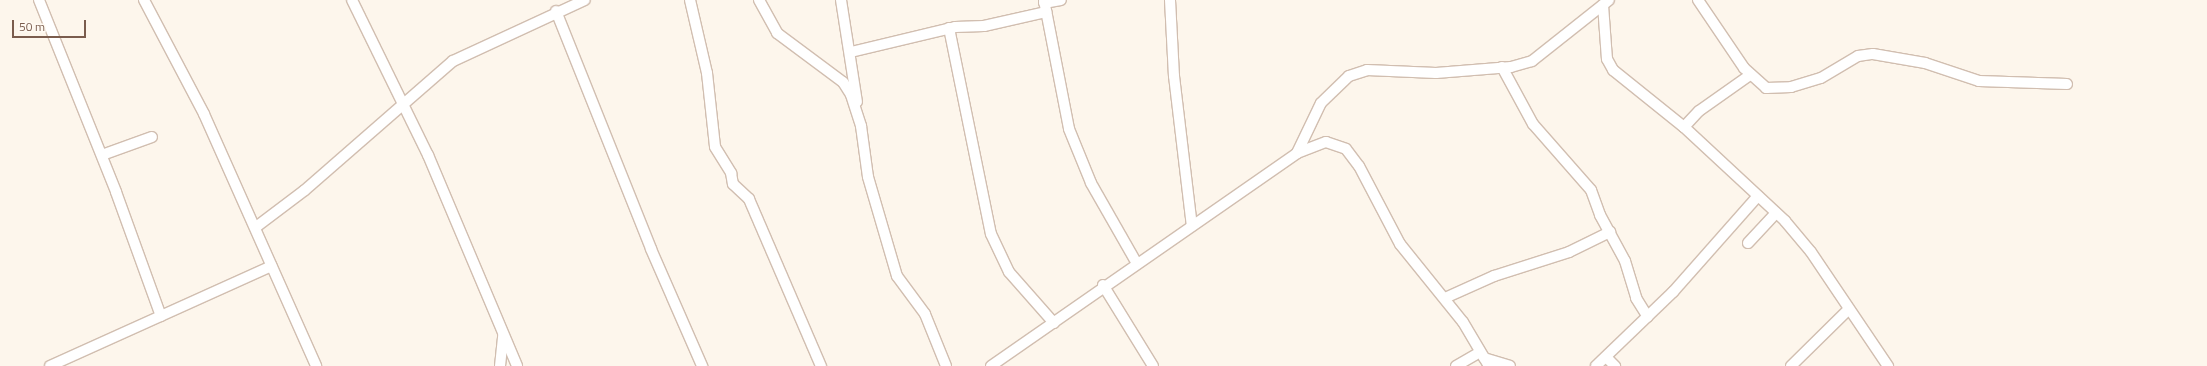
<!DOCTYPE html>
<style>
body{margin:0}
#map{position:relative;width:2207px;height:366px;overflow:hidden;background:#fdf6ec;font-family:"Titillium Web",sans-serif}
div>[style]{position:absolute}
.roads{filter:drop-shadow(1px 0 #d1beb0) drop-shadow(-1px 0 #d1beb0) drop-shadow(0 1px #d1beb0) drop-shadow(0 -1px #d1beb0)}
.street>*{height:10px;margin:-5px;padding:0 5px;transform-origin:5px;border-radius:5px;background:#fff}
span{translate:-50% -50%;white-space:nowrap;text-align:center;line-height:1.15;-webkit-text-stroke:3px #fffaf3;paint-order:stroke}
.scale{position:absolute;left:12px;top:20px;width:74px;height:18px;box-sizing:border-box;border:2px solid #7a5c4d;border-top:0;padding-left:5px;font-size:12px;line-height:14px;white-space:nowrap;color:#7a5c4d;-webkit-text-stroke:3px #fffaf3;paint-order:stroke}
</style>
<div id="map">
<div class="roads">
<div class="street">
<div style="left:39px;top:0;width:207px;rotate:68.1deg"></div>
<div style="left:116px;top:192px;width:132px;rotate:70.1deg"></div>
<div style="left:144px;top:0;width:129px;rotate:62.2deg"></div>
<div style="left:204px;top:114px;width:276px;rotate:66deg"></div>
<div style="left:352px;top:0;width:173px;rotate:63.9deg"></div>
<div style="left:428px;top:155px;width:229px;rotate:67.1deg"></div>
<div style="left:690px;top:0;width:75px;rotate:76.9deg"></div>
<div style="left:707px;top:73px;width:74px;rotate:83.8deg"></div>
<div style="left:715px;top:147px;width:31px;rotate:58deg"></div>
<div style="left:731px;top:173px;width:11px;rotate:80deg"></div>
<div style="left:733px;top:184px;width:22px;rotate:43deg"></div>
<div style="left:749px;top:199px;width:182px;rotate:66.7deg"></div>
<div style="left:759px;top:0;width:38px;rotate:61deg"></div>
<div style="left:777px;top:33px;width:82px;rotate:36.6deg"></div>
<div style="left:843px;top:82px;width:15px;rotate:58deg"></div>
<div style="left:851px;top:95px;width:33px;rotate:72deg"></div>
<div style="left:861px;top:126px;width:51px;rotate:82.2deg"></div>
<div style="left:868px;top:177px;width:103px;rotate:73.7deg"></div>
<div style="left:897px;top:276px;width:47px;rotate:53.6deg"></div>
<div style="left:925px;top:314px;width:56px;rotate:68deg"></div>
<div style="left:841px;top:0;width:103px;rotate:81.1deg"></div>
<div style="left:1044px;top:0;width:131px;rotate:79deg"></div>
<div style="left:1069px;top:129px;width:58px;rotate:67.8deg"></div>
<div style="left:1091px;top:183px;width:91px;rotate:60.3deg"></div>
<div style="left:1170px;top:0;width:76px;rotate:87deg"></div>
<div style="left:1174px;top:76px;width:151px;rotate:83.2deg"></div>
<div style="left:1698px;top:0;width:82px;rotate:55.9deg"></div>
<div style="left:1744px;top:68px;width:30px;rotate:42deg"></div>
<div style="left:1766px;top:88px;width:25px;rotate:-2deg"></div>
<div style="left:1791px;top:87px;width:31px;rotate:-17deg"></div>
<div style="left:1821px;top:78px;width:43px;rotate:-30.7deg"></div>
<div style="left:1858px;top:56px;width:15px;rotate:-8deg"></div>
<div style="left:1873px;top:54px;width:53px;rotate:9.8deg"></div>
<div style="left:1925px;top:63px;width:57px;rotate:18.4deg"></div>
<div style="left:1979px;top:81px;width:88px;rotate:2deg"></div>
<div style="left:1044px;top:3px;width:17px;rotate:-10deg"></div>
<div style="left:1603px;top:5px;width:54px;rotate:85.8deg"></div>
<div style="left:1607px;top:59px;width:13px;rotate:61deg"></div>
<div style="left:1613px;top:70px;width:91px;rotate:38.8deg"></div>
<div style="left:1684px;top:127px;width:138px;rotate:42.9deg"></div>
<div style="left:1785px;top:221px;width:40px;rotate:50deg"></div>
<div style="left:1811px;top:252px;width:138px;rotate:56deg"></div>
<div style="left:556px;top:11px;width:256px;rotate:68.2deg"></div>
<div style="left:651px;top:249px;width:128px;rotate:66.4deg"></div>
<div style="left:949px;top:28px;width:210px;rotate:78.5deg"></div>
<div style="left:991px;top:234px;width:42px;rotate:64.7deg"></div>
<div style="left:1009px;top:272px;width:68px;rotate:48.6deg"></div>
<div style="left:851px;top:52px;width:107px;rotate:-13.5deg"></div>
<div style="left:955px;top:27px;width:29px;rotate:-2deg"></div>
<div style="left:984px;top:26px;width:64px;rotate:-12.7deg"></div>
<div style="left:1502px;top:67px;width:65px;rotate:61.5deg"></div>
<div style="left:1533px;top:124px;width:88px;rotate:48.7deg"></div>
<div style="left:1591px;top:190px;width:27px;rotate:70deg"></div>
<div style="left:1600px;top:215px;width:52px;rotate:61.5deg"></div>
<div style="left:1625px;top:261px;width:39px;rotate:73deg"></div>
<div style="left:1636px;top:298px;width:22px;rotate:58deg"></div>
<div style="left:1684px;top:127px;width:22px;rotate:-47deg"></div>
<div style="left:1699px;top:111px;width:62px;rotate:-35.2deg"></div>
<div style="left:1297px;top:153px;width:55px;rotate:-64.4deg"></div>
<div style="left:1321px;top:103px;width:39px;rotate:-44deg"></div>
<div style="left:1349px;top:76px;width:19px;rotate:-18deg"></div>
<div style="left:1367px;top:70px;width:69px;rotate:2.5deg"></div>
<div style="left:1436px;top:73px;width:75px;rotate:-4.6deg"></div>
<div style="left:1511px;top:67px;width:22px;rotate:-16deg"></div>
<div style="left:1532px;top:61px;width:98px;rotate:-38.4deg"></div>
<div style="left:102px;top:155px;width:53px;rotate:-19.8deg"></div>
<div style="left:256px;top:227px;width:61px;rotate:-37.1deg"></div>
<div style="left:305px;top:190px;width:196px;rotate:-41.1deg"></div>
<div style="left:453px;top:61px;width:145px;rotate:-24.8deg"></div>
<div style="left:1748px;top:243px;width:41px;rotate:-47deg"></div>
<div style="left:1103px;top:285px;width:95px;rotate:58.3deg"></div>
<div style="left:1445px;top:298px;width:54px;rotate:-24.2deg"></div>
<div style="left:1494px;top:276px;width:79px;rotate:-17.7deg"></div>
<div style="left:1569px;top:252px;width:46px;rotate:-26deg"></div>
<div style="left:1606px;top:357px;width:13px;rotate:45deg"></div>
<div style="left:1484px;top:358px;width:27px;rotate:17deg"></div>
<div style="left:50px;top:366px;width:243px;rotate:-24.3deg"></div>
<div style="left:500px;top:366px;width:31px;rotate:-84deg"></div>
<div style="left:991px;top:366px;width:373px;rotate:-34.8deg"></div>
<div style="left:1297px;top:153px;width:31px;rotate:-21deg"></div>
<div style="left:1326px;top:142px;width:21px;rotate:19deg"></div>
<div style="left:1346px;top:149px;width:21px;rotate:53deg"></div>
<div style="left:1359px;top:166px;width:88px;rotate:62.3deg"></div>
<div style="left:1400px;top:244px;width:100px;rotate:51.1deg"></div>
<div style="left:1463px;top:322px;width:51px;rotate:59.4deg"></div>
<div style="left:1456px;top:366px;width:28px;rotate:-30deg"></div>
<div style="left:1596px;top:366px;width:107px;rotate:-43.9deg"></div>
<div style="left:1673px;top:292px;width:128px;rotate:-48.5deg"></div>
<div style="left:1791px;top:366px;width:80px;rotate:-44.5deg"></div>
</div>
</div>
<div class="scale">50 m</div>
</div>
